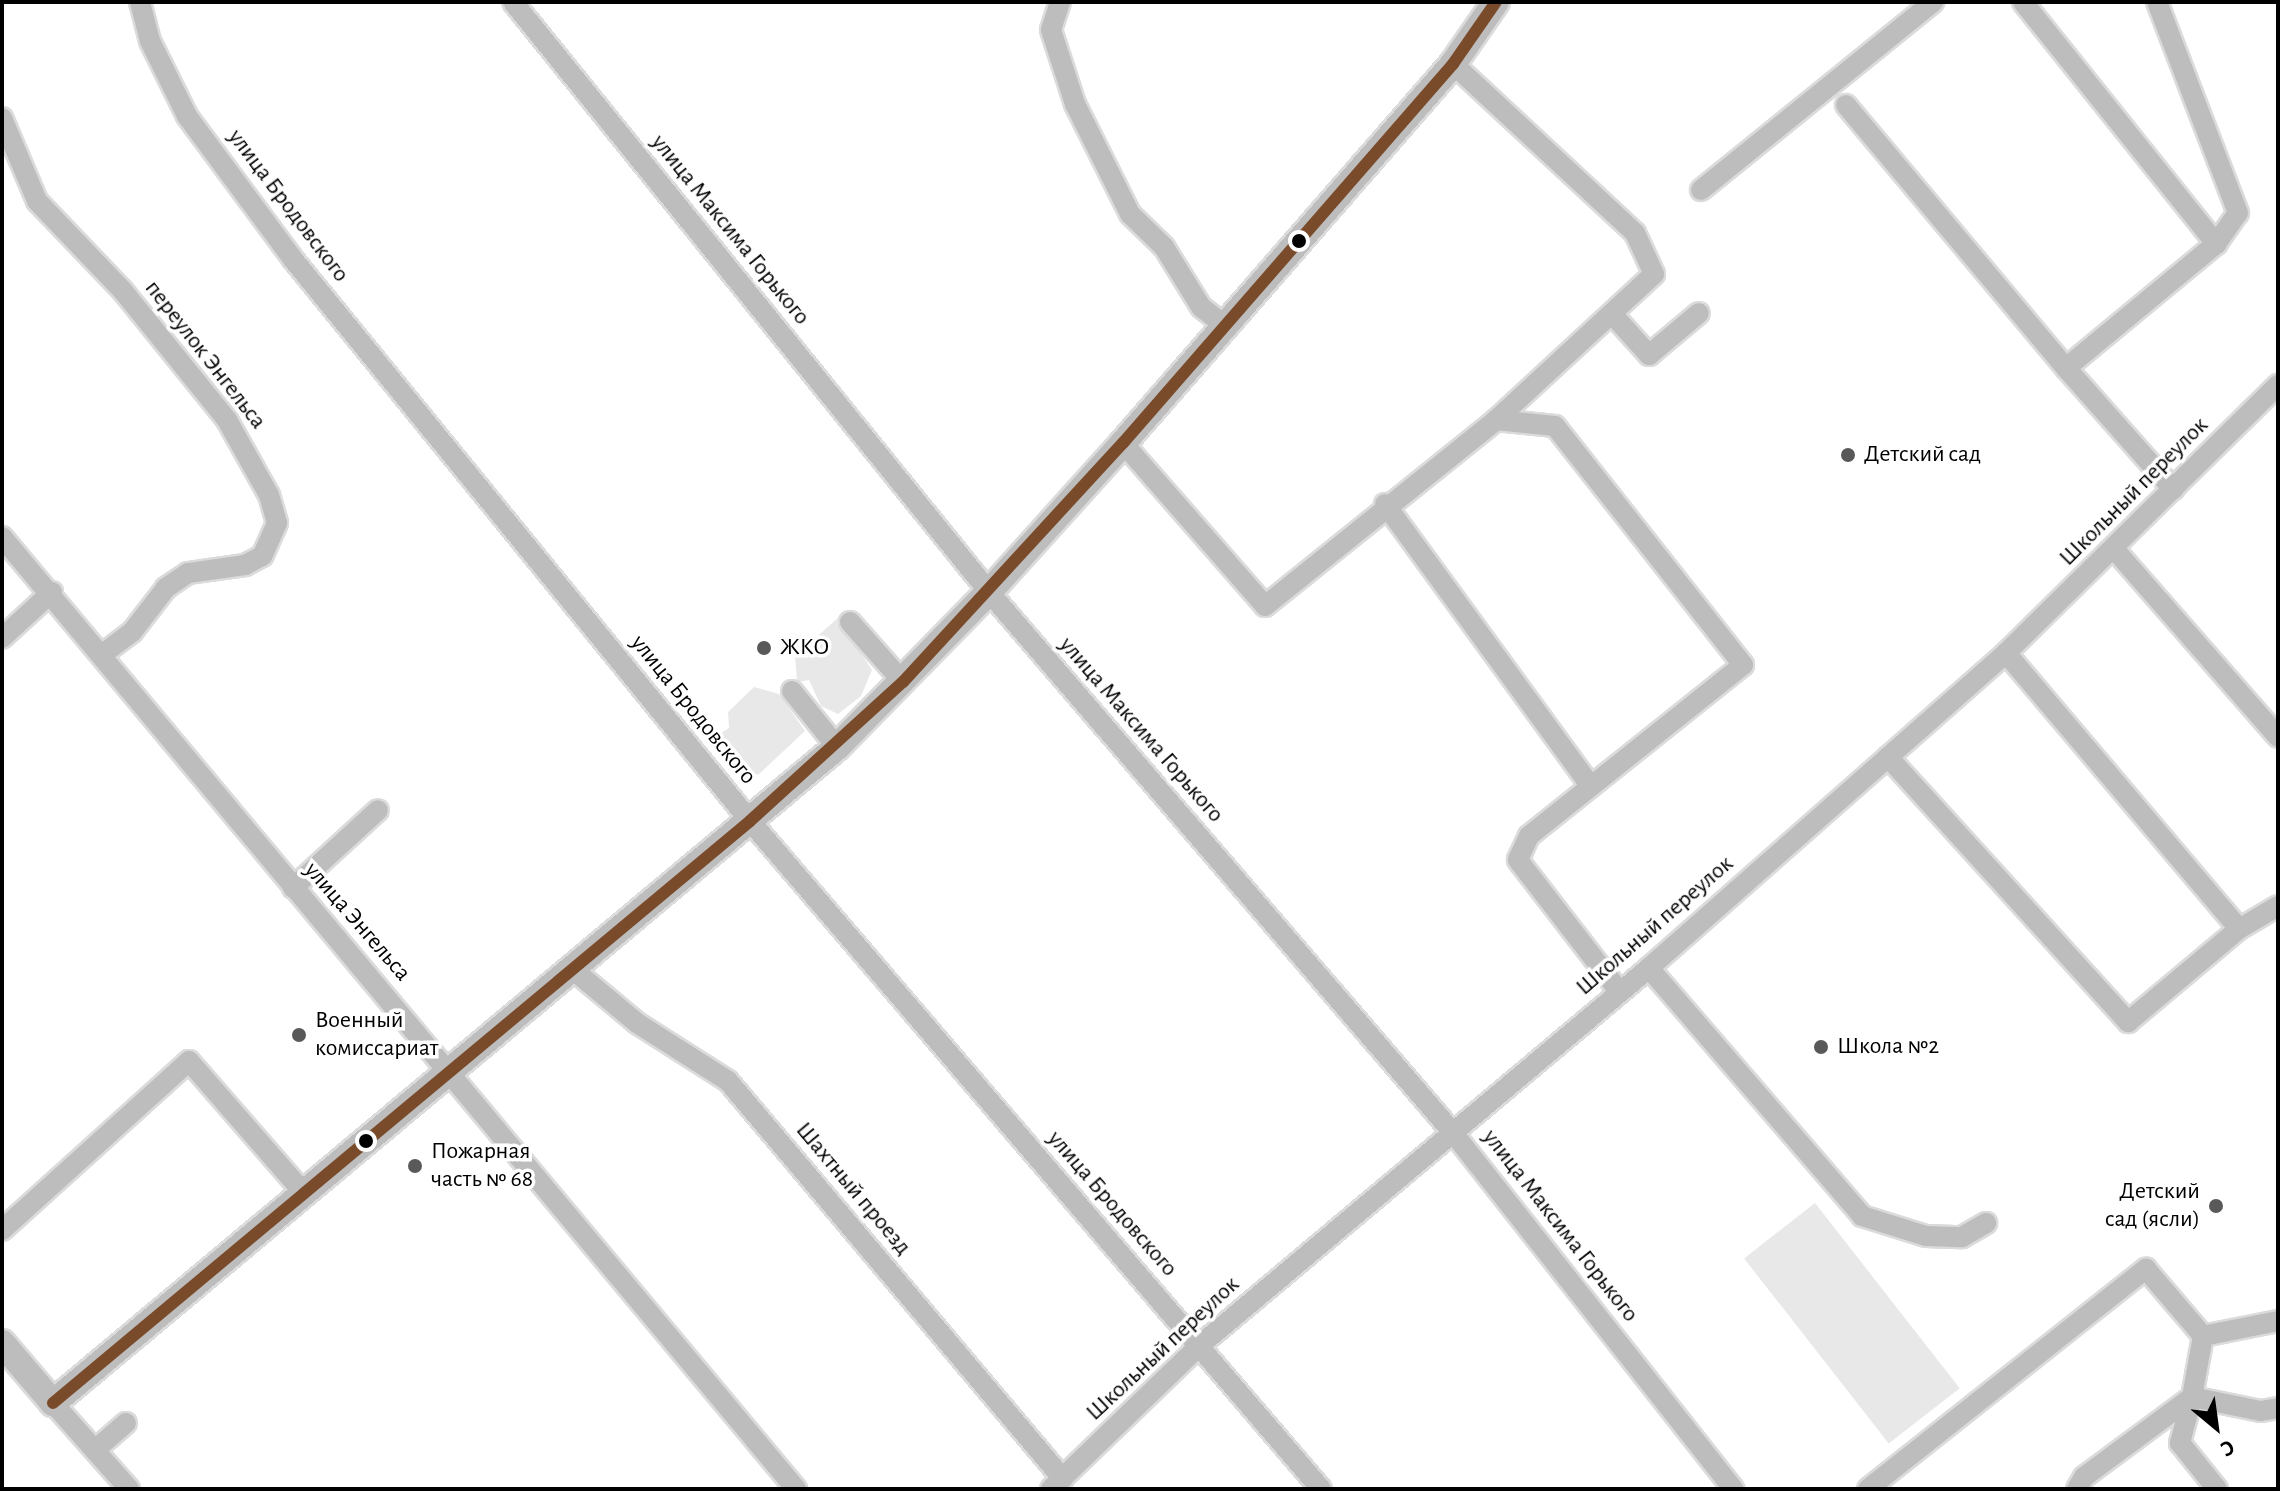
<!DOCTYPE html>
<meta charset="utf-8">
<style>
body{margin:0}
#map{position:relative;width:2280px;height:1491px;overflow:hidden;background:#fff;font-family:"Alegreya Sans",sans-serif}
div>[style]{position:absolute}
.green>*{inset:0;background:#e8e8e8;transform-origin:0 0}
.roads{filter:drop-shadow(2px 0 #dbdbdb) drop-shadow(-2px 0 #dbdbdb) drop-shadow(0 2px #dbdbdb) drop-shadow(0 -2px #dbdbdb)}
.minor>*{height:20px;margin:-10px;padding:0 10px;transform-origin:10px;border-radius:10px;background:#bdbdbd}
.major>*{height:26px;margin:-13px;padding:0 13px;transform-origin:13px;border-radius:13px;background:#bdbdbd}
.bus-1>*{height:12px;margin:-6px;padding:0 6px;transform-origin:6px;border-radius:6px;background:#7a4b2a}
.dots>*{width:22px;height:22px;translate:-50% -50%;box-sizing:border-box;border:4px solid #fff;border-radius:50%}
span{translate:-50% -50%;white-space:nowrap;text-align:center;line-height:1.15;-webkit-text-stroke:7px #fff;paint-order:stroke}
.street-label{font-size:24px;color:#000}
.poi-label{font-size:24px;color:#000}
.left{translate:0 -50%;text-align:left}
.right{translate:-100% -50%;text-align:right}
.frame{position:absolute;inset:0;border:4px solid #000;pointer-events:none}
.north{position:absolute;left:2176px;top:1387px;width:80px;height:80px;-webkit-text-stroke:6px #fff;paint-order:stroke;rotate:151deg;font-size:22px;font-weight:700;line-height:32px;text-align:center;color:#000}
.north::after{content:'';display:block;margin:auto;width:28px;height:36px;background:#000;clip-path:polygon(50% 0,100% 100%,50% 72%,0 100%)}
</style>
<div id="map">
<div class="green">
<div style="clip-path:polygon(838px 618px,872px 670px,861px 696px,838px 714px,821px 706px,809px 680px,797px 682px,795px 656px)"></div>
<div style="clip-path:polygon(754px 687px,779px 694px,805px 731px,758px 775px,723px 757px,710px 740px,729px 728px,728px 712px)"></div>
<div style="left:1815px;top:1203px;width:235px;height:90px;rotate:52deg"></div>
</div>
<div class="roads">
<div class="minor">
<div style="left:140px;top:2px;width:40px;rotate:75.6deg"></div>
<div style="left:150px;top:41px;width:84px;rotate:63.7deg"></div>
<div style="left:187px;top:116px;width:177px;rotate:53.5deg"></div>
<div style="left:292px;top:258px;width:726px;rotate:50.87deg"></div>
<div style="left:750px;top:821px;width:879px;rotate:49.48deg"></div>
<div style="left:513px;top:2px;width:758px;rotate:51.1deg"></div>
<div style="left:989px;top:592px;width:714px;rotate:49.37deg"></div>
<div style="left:1454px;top:1134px;width:452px;rotate:51.8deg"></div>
<div style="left:1060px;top:2px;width:29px;rotate:108deg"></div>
<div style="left:1051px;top:30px;width:78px;rotate:72deg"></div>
<div style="left:1075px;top:104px;width:123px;rotate:63.4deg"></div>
<div style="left:1130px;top:214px;width:47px;rotate:44.1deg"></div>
<div style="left:1164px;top:247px;width:70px;rotate:58.3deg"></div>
<div style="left:1201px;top:307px;width:28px;rotate:38deg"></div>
<div style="left:2023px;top:2px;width:310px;rotate:51.4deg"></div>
<div style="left:1846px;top:105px;width:343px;rotate:50.1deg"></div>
<div style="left:2066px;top:368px;width:195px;rotate:-39.6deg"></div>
<div style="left:2216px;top:244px;width:38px;rotate:-55deg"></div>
<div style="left:2238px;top:213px;width:226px;rotate:-111deg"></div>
<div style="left:2px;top:118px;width:90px;rotate:67.1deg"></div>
<div style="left:37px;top:201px;width:124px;rotate:46.3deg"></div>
<div style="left:123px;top:291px;width:166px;rotate:51.1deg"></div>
<div style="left:227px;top:420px;width:86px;rotate:60.8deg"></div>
<div style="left:269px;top:495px;width:29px;rotate:74deg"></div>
<div style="left:277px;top:523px;width:36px;rotate:114deg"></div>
<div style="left:262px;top:556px;width:19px;rotate:152deg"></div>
<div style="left:245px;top:565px;width:58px;rotate:172deg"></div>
<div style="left:188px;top:573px;width:27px;rotate:146deg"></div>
<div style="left:166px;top:588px;width:56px;rotate:127.7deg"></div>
<div style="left:132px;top:632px;width:35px;rotate:143deg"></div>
<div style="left:1701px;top:190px;width:299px;rotate:-39deg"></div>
<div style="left:1613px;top:315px;width:54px;rotate:48deg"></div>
<div style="left:1649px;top:355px;width:65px;rotate:-40deg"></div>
<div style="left:2066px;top:368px;width:162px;rotate:48.5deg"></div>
<div style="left:1496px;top:420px;width:59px;rotate:5.8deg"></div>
<div style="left:1555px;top:426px;width:304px;rotate:51.8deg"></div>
<div style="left:1743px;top:665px;width:274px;rotate:141.4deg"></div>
<div style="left:1529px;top:836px;width:26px;rotate:115deg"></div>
<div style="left:1518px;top:860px;width:165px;rotate:52.4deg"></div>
<div style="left:1123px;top:443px;width:216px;rotate:48.9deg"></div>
<div style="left:1265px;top:606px;width:297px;rotate:-38.8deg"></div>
<div style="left:1496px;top:420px;width:215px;rotate:-42.7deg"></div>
<div style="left:1654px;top:274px;width:45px;rotate:-114.9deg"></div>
<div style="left:1635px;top:233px;width:248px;rotate:-137.1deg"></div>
<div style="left:1385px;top:504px;width:349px;rotate:53.9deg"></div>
<div style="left:2px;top:537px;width:1240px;rotate:50.17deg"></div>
<div style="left:2115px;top:550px;width:248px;rotate:48.9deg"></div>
<div style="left:850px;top:622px;width:80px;rotate:48.5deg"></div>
<div style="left:2px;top:638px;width:68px;rotate:-42.6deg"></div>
<div style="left:2006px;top:653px;width:361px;rotate:49.8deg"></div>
<div style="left:792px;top:691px;width:72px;rotate:51.2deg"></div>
<div style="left:1888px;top:757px;width:358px;rotate:47.8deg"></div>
<div style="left:2128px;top:1022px;width:145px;rotate:-40deg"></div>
<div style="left:2239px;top:929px;width:45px;rotate:-30.5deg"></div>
<div style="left:293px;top:888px;width:115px;rotate:-42.5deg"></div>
<div style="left:571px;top:968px;width:86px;rotate:39.8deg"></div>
<div style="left:637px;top:1023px;width:108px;rotate:32.5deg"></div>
<div style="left:728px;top:1081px;width:520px;rotate:49.91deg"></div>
<div style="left:1649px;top:968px;width:327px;rotate:49.3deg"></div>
<div style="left:1862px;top:1216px;width:67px;rotate:17.4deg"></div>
<div style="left:1926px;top:1236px;width:36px;rotate:2deg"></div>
<div style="left:1962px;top:1237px;width:28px;rotate:-30deg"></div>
<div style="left:2px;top:1230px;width:252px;rotate:-42.1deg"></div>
<div style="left:189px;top:1061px;width:172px;rotate:49deg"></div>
<div style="left:2278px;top:1321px;width:76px;rotate:168.7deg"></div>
<div style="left:2203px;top:1336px;width:62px;rotate:100.2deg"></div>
<div style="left:2192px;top:1397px;width:70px;rotate:11.5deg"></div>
<div style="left:2261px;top:1411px;width:17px;rotate:-10deg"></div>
<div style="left:53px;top:1403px;width:115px;rotate:48.5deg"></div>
<div style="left:95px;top:1450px;width:41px;rotate:-41.1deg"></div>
<div style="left:1051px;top:1489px;width:206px;rotate:-44deg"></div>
<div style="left:1199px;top:1346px;width:588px;rotate:-40.03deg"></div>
<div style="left:1649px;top:968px;width:476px;rotate:-41.4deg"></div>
<div style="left:2006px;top:653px;width:382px;rotate:-44.6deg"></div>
<div style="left:1868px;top:1489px;width:355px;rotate:-38.4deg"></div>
<div style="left:2146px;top:1269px;width:88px;rotate:49.6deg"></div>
<div style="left:2077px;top:1489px;width:14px;rotate:-60deg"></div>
<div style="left:2084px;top:1477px;width:134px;rotate:-36.5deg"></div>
<div style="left:2192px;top:1397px;width:48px;rotate:104.6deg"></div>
<div style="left:2180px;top:1443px;width:59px;rotate:51.2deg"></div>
</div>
<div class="major">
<div style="left:2px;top:1343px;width:79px;rotate:49.6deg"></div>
<div style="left:53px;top:1403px;width:1022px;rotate:-39.92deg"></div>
<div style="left:837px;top:747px;width:217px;rotate:-45.6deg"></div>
<div style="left:989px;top:592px;width:200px;rotate:-48deg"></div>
<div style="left:1123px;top:443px;width:503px;rotate:-48.95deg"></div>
<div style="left:1453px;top:64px;width:75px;rotate:-55.3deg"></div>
</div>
</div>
<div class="bus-1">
<div style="left:53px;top:1403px;width:908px;rotate:-39.86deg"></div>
<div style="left:750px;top:821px;width:207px;rotate:-42.3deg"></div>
<div style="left:903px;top:682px;width:325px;rotate:-47.4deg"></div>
<div style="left:1123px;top:443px;width:503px;rotate:-48.95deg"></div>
<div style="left:1453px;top:64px;width:75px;rotate:-55.3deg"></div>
</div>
<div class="dots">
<div style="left:1299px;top:241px;background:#000"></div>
<div style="left:1848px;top:455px;background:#595959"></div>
<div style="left:764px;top:648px;background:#595959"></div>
<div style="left:299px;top:1035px;background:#595959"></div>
<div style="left:1821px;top:1047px;background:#595959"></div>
<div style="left:366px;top:1141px;background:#000"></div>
<div style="left:415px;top:1166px;background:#595959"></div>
<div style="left:2216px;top:1206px;background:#595959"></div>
</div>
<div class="street-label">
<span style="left:288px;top:206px;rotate:53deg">улица Бродовского</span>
<span style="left:730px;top:230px;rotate:51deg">улица Максима Горького</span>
<span style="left:205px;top:355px;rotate:52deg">переулок Энгельса</span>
<span style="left:2134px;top:492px;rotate:-45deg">Школьный переулок</span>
<span style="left:693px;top:710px;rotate:51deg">улица Бродовского</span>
<span style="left:1141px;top:730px;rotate:49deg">улица Максима Горького</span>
<span style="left:357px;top:922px;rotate:49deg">улица Энгельса</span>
<span style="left:1655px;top:926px;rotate:-41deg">Школьный переулок</span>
<span style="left:853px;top:1189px;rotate:50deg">Шахтный проезд</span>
<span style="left:1112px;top:1204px;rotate:49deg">улица Бродовского</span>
<span style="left:1560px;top:1226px;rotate:52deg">улица Максима Горького</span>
<span style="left:1163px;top:1349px;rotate:-43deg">Школьный переулок</span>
</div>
<div class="poi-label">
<span class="left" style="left:1864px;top:455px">Детский сад</span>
<span class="left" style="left:780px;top:648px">ЖКО</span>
<span class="left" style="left:315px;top:1035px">Военный<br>комиссариат</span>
<span class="left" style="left:1837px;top:1047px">Школа №2</span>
<span class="left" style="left:431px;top:1166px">Пожарная<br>часть № 68</span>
<span class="right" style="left:2200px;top:1206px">Детский<br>сад (ясли)</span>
</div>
<div class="frame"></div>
<div class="north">С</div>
</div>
